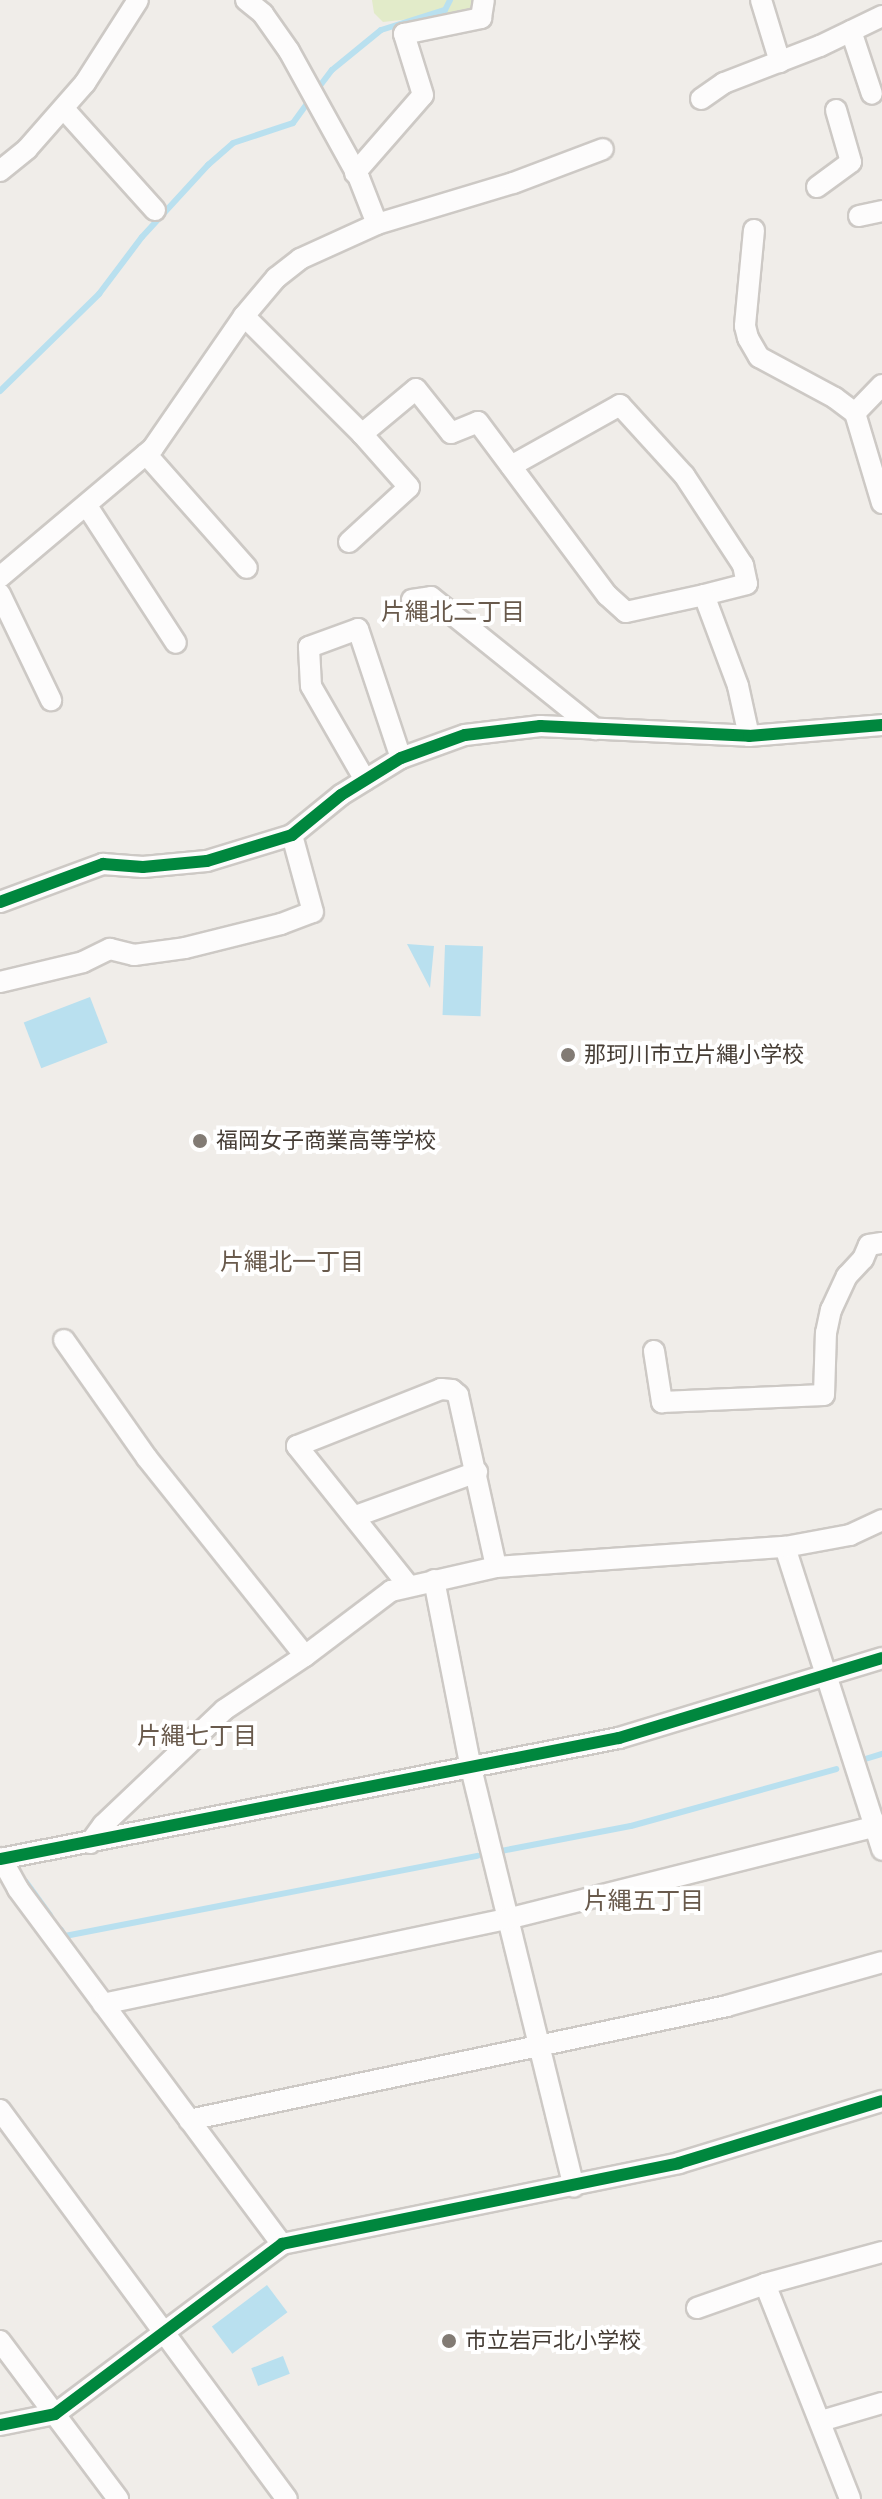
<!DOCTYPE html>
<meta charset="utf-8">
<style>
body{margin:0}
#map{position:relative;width:882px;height:2499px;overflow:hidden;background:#f0ede9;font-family:"DejaVu Sans","Noto Sans JP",sans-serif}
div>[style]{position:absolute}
.green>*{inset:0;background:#e2ebc9}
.water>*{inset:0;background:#b9e0ef;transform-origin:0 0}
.stream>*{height:6px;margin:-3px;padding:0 3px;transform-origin:3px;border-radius:3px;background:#b9e0ef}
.roads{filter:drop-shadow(2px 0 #cdc9c5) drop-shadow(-2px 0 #cdc9c5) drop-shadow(0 2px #cdc9c5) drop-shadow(0 -2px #cdc9c5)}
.minor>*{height:20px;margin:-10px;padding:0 10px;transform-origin:10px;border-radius:10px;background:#fdfcfc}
.cycleway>*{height:12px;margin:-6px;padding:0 6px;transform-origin:6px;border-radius:6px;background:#00873e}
.dots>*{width:22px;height:22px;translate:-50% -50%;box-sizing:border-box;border:4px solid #fff;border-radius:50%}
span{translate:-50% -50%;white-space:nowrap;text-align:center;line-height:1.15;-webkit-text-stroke:8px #fff;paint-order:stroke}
.poi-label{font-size:22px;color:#463d35}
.left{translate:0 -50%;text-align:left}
.neighbourhood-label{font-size:24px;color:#695a4c}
</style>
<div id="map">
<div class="green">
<div style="clip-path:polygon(372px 0,475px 0,472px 12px,383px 22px,374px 13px)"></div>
</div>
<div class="water">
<div style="clip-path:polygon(407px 944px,434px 946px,430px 988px)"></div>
<div style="left:445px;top:945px;width:38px;height:70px;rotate:2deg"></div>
<div style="left:90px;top:997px;width:49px;height:71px;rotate:69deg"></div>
<div style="left:267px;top:2285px;width:34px;height:69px;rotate:53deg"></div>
<div style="left:283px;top:2356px;width:19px;height:34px;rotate:69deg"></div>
</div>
<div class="stream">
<div style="left:316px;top:91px;width:26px;rotate:-53deg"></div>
<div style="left:332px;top:70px;width:63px;rotate:-39.2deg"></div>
<div style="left:381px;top:30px;width:67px;rotate:-17.4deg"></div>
<div style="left:445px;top:10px;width:11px;rotate:-63deg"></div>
<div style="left:0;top:391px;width:139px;rotate:-44.4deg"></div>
<div style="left:99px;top:294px;width:71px;rotate:-53deg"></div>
<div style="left:142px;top:237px;width:98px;rotate:-47.5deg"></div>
<div style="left:208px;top:165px;width:33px;rotate:-41deg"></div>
<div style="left:233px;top:143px;width:63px;rotate:-18.4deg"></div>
<div style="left:293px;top:123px;width:29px;rotate:-54deg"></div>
<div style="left:862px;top:1760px;width:21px;rotate:-17deg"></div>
<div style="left:501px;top:1851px;width:132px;rotate:-10.9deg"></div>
<div style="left:631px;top:1826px;width:213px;rotate:-15.5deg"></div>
<div style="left:26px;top:1882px;width:41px;rotate:54deg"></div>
<div style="left:61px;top:1930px;width:7px;rotate:56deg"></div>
<div style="left:65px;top:1936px;width:420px;rotate:-11deg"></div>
</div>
<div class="roads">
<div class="minor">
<div style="left:246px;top:0;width:22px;rotate:39deg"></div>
<div style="left:263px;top:14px;width:45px;rotate:54.9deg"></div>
<div style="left:289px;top:51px;width:145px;rotate:61.1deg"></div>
<div style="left:359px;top:178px;width:49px;rotate:68.6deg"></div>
<div style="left:761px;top:0;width:65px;rotate:73deg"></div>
<div style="left:851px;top:31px;width:66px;rotate:71.6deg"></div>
<div style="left:701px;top:99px;width:28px;rotate:-35deg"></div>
<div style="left:724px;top:83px;width:103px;rotate:-21.1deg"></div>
<div style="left:820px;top:46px;width:69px;rotate:-25.8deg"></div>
<div style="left:64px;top:109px;width:136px;rotate:48deg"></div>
<div style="left:0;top:171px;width:35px;rotate:-39deg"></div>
<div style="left:27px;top:149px;width:88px;rotate:-48.7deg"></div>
<div style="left:85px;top:83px;width:98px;rotate:-57.4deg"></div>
<div style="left:355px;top:173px;width:103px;rotate:-48.9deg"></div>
<div style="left:423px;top:95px;width:64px;rotate:-107.3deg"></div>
<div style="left:404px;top:34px;width:79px;rotate:-11.7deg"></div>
<div style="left:481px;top:18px;width:18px;rotate:-81deg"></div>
<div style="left:817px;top:187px;width:42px;rotate:-36.3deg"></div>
<div style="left:851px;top:162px;width:54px;rotate:-106.1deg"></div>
<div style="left:859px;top:216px;width:24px;rotate:-12deg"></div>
<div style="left:754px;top:230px;width:96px;rotate:95.4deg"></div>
<div style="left:745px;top:326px;width:12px;rotate:76deg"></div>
<div style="left:748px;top:338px;width:22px;rotate:60deg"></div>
<div style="left:759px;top:357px;width:86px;rotate:28.3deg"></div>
<div style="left:835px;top:398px;width:25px;rotate:37deg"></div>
<div style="left:855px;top:413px;width:94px;rotate:73.3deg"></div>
<div style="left:244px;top:316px;width:167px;rotate:45deg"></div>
<div style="left:855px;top:413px;width:39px;rotate:-46deg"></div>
<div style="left:146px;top:454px;width:152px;rotate:48.5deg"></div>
<div style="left:511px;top:466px;width:125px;rotate:-29.2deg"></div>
<div style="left:620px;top:405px;width:95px;rotate:47.6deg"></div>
<div style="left:684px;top:475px;width:108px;rotate:56.8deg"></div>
<div style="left:743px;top:565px;width:19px;rotate:78deg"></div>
<div style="left:747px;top:584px;width:44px;rotate:165.7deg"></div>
<div style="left:87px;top:506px;width:163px;rotate:57deg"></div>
<div style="left:349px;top:542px;width:81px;rotate:-42.5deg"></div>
<div style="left:409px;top:487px;width:71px;rotate:-131.6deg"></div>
<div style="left:362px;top:434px;width:70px;rotate:-39.8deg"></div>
<div style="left:416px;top:389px;width:56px;rotate:51.5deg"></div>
<div style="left:451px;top:433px;width:29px;rotate:-22deg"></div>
<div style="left:478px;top:422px;width:216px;rotate:53.3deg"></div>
<div style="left:607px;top:595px;width:25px;rotate:42deg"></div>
<div style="left:626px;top:612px;width:80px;rotate:-12.3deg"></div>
<div style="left:704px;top:595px;width:97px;rotate:69.5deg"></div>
<div style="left:738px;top:686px;width:51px;rotate:77.6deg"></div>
<div style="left:0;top:577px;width:200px;rotate:-40.1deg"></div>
<div style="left:153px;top:448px;width:160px;rotate:-55.4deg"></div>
<div style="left:244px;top:316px;width:50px;rotate:-49.9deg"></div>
<div style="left:276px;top:278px;width:31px;rotate:-38deg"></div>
<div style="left:300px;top:259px;width:85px;rotate:-24.4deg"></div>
<div style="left:377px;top:224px;width:142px;rotate:-16.8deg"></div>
<div style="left:513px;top:183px;width:96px;rotate:-20.7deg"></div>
<div style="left:0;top:594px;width:118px;rotate:64.3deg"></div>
<div style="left:412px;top:600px;width:19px;rotate:-9deg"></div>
<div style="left:431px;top:597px;width:211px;rotate:38.8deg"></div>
<div style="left:365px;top:780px;width:108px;rotate:-119.9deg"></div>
<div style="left:311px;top:686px;width:39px;rotate:-93deg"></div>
<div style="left:309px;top:647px;width:52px;rotate:-20.2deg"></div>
<div style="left:358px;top:629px;width:136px;rotate:71.6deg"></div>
<div style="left:0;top:902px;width:110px;rotate:-20.3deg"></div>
<div style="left:103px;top:864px;width:40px;rotate:4.3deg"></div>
<div style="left:143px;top:867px;width:64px;rotate:-5.4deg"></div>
<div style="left:207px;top:861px;width:89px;rotate:-17deg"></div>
<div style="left:292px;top:835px;width:63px;rotate:-39.2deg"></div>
<div style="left:341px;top:795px;width:70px;rotate:-31.7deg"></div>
<div style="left:401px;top:758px;width:68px;rotate:-19.8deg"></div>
<div style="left:465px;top:735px;width:76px;rotate:-6.8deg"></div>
<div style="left:540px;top:726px;width:209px;rotate:2.7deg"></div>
<div style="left:749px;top:736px;width:133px;rotate:-4.7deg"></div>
<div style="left:0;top:982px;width:85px;rotate:-13.5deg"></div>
<div style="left:83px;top:962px;width:30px;rotate:-26deg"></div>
<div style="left:110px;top:949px;width:25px;rotate:14deg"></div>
<div style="left:134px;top:955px;width:51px;rotate:-7.8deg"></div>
<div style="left:185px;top:948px;width:99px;rotate:-14deg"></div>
<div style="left:281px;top:924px;width:34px;rotate:-21deg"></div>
<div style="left:313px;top:912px;width:80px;rotate:-105.3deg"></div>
<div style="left:64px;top:1340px;width:144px;rotate:54.9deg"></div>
<div style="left:147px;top:1458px;width:253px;rotate:51.4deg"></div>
<div style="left:654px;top:1351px;width:52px;rotate:81.1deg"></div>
<div style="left:662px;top:1402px;width:162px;rotate:-2.5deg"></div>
<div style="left:824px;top:1395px;width:62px;rotate:-88.2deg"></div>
<div style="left:826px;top:1333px;width:24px;rotate:-78deg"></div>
<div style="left:831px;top:1310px;width:38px;rotate:-65deg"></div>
<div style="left:847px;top:1276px;width:23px;rotate:-47deg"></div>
<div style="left:863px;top:1259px;width:15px;rotate:-67deg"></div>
<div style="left:869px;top:1245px;width:13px;rotate:-9deg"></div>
<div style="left:356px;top:1516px;width:129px;rotate:-20deg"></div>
<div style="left:785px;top:1547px;width:318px;rotate:72.2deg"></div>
<div style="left:434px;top:1580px;width:192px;rotate:78.9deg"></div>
<div style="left:471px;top:1768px;width:431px;rotate:76.2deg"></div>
<div style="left:408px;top:1585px;width:178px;rotate:-128.6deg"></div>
<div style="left:297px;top:1446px;width:155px;rotate:-21.6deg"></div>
<div style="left:441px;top:1389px;width:11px;rotate:5deg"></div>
<div style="left:452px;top:1390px;width:8px;rotate:40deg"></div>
<div style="left:458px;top:1395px;width:176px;rotate:77.5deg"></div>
<div style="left:90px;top:1843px;width:22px;rotate:-54deg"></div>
<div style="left:103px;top:1825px;width:167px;rotate:-43.5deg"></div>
<div style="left:224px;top:1710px;width:97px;rotate:-33.7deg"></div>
<div style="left:305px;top:1656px;width:108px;rotate:-37.1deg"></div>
<div style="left:391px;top:1591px;width:108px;rotate:-12.9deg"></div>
<div style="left:496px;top:1567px;width:290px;rotate:-4deg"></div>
<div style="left:785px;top:1547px;width:66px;rotate:-10.5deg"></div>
<div style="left:850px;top:1535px;width:35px;rotate:-25deg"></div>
<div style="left:1px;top:1858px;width:35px;rotate:61deg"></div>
<div style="left:18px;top:1889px;width:442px;rotate:53.4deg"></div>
<div style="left:0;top:1859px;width:631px;rotate:-11.06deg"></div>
<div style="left:619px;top:1738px;width:275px;rotate:-16.9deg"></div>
<div style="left:103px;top:2004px;width:413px;rotate:-11.9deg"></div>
<div style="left:507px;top:1919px;width:387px;rotate:-14.1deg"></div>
<div style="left:0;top:2110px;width:483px;rotate:53.6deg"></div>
<div style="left:189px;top:2120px;width:550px;rotate:-11.96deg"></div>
<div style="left:727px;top:2006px;width:161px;rotate:-15.8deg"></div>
<div style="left:765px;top:2284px;width:231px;rotate:68.4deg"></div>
<div style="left:697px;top:2308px;width:72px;rotate:-19.4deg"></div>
<div style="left:765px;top:2284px;width:121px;rotate:-15.3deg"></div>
<div style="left:0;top:2341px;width:197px;rotate:53.2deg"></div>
<div style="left:821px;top:2421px;width:64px;rotate:-16.4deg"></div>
<div style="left:0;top:2425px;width:56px;rotate:-11.3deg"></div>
<div style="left:55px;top:2414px;width:284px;rotate:-36.8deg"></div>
<div style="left:282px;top:2244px;width:405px;rotate:-11.5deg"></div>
<div style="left:679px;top:2163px;width:212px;rotate:-17deg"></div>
</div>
</div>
<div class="cycleway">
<div style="left:0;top:902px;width:110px;rotate:-20.3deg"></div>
<div style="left:103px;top:864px;width:40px;rotate:4.3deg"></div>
<div style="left:143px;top:867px;width:64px;rotate:-5.4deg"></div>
<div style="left:207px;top:861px;width:89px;rotate:-17deg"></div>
<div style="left:292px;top:835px;width:63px;rotate:-39.2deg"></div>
<div style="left:341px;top:795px;width:70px;rotate:-31.7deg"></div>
<div style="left:401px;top:758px;width:68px;rotate:-19.8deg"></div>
<div style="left:465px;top:735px;width:76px;rotate:-6.8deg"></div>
<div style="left:540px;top:726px;width:209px;rotate:2.7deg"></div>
<div style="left:749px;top:736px;width:133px;rotate:-4.7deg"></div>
<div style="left:0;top:1859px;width:631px;rotate:-11.06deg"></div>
<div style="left:619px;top:1738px;width:275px;rotate:-16.9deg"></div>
<div style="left:0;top:2425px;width:56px;rotate:-11.3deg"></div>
<div style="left:55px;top:2414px;width:284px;rotate:-36.8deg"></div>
<div style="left:282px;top:2244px;width:405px;rotate:-11.5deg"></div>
<div style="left:679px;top:2163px;width:212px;rotate:-17deg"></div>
</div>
<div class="dots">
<div style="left:568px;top:1055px;background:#827b74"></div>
<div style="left:200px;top:1141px;background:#827b74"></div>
<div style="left:449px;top:2341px;background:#827b74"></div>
</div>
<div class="poi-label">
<span class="left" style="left:584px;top:1055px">那珂川市立片縄小学校</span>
<span class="left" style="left:216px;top:1141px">福岡女子商業高等学校</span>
<span class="left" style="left:465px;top:2341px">市立岩戸北小学校</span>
</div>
<div class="neighbourhood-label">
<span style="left:453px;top:613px">片縄北二丁目</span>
<span style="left:292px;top:1263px">片縄北一丁目</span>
<span style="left:197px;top:1737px">片縄七丁目</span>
<span style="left:644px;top:1902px">片縄五丁目</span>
</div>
</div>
